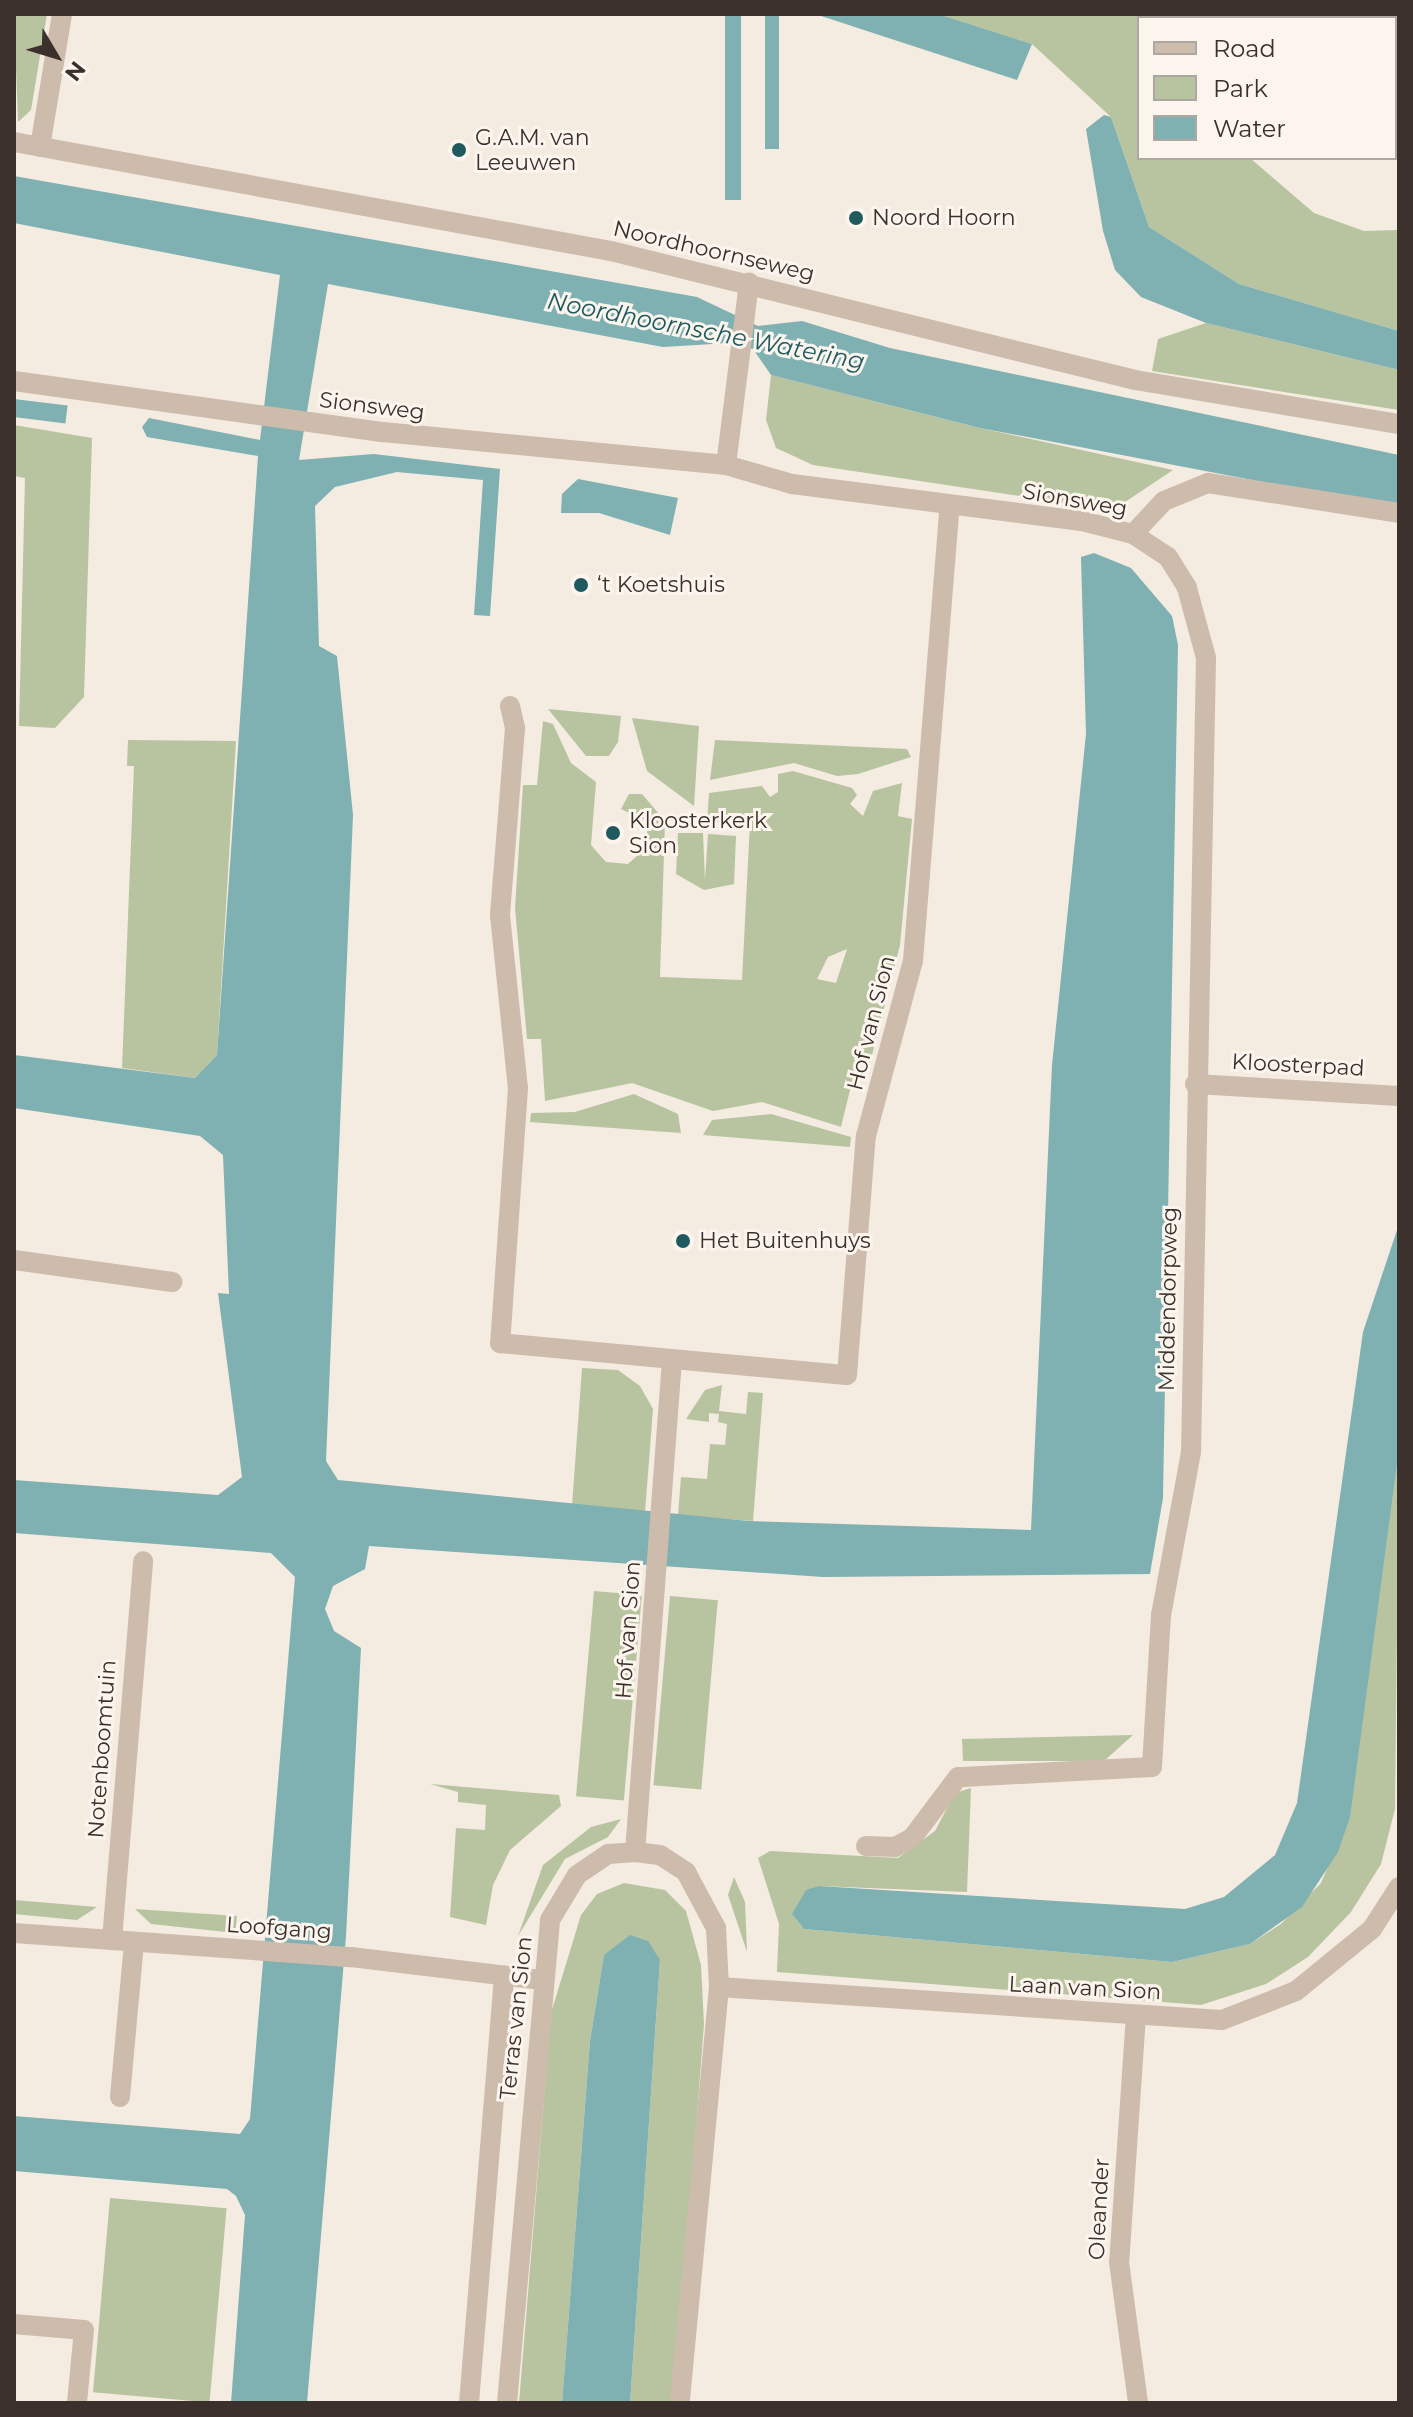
<!DOCTYPE html>
<meta charset="utf-8">
<style>
body{margin:0}
#map{position:relative;width:1413px;height:2417px;overflow:hidden;background:#f4ebe1;font-family:Montserrat,sans-serif}
div>[style]{position:absolute}
.green>*{inset:0;background:#b8c4a0;transform-origin:0 0}
.water>*{inset:0;background:#7fb0b2;transform-origin:0 0}
.minor>*{height:20px;margin:-10px;padding:0 10px;transform-origin:10px;border-radius:10px;background:#cdbbac}
.tertiary>*{height:20px;margin:-10px;padding:0 10px;transform-origin:10px;border-radius:10px;background:#cdbbac}
.dots>*{width:22px;height:22px;translate:-50% -50%;box-sizing:border-box;border:4px solid #fbf5ee;border-radius:50%}
span{translate:-50% -50%;white-space:nowrap;text-align:center;line-height:1.15;-webkit-text-stroke:6px #fbf5ee;paint-order:stroke}
.poi-label{font-size:22px;color:#3b302b}
.left{translate:0 -50%;text-align:left}
.street-label{font-size:22px;color:#3b302b}
.water-label{font-size:24px;color:#1f5a5e;font-style:italic}
.frame{position:absolute;inset:0;border:16px solid #3b302b;pointer-events:none}
.legend{position:absolute;left:1137px;top:16px;width:260px;height:144px;box-sizing:border-box;background:#fbf5ee;border:2px solid #aea6a0;margin:0;padding:10px 14px;list-style:none;font-size:24px;color:#3b302b}
.legend li{display:flex;align-items:center;gap:16px;height:40px}
.legend b{width:40px;border:2px solid #aea6a0}
.north{position:absolute;left:16px;top:16px;width:80px;height:80px;-webkit-text-stroke:6px #fbf5ee;paint-order:stroke;rotate:128deg;font-size:22px;font-weight:700;line-height:32px;text-align:center;color:#3b302b}
.north::after{content:'';display:block;margin:auto;width:28px;height:36px;background:#3b302b;clip-path:polygon(50% 0,100% 100%,50% 72%,0 100%)}
</style>
<div id="map">
<div class="green">
<div style="clip-path:polygon(14px 14px,47px 14px,31px 110px,18px 122px)"></div>
<div style="clip-path:polygon(938px 14px,1213px 14px,1139px 18px,1139px 158px,1250px 158px,1314px 213px,1364px 231px,1399px 230px,1399px 331px,1239px 284px,1149px 227px,1111px 117px,1032px 44px)"></div>
<div style="clip-path:polygon(1206px 323px,1399px 370px,1399px 410px,1152px 371px,1158px 339px)"></div>
<div style="clip-path:polygon(771px 375px,980px 428px,1173px 470px,1113px 510px,813px 465px,776px 448px,766px 420px)"></div>
<div style="clip-path:polygon(14px 425px,92px 438px,84px 697px,55px 728px,19px 726px,25px 478px,14px 476px)"></div>
<div style="clip-path:polygon(548px 709px,621px 716px,618px 742px,609px 756px,586px 756px)"></div>
<div style="clip-path:polygon(632px 718px,699px 726px,694px 806px,647px 771px)"></div>
<div style="clip-path:polygon(evenodd,543px 721px,553px 724px,571px 763px,596px 782px,591px 845px,606px 862px,628px 864px,647px 847px,647px 821px,621px 809px,629px 794px,642px 794px,665px 821px,660px 977px,742px 980px,750px 823px,707px 822px,709px 793px,762px 786px,770px 797px,778px 792px,778px 774px,793px 771px,852px 788px,857px 795px,850px 804px,863px 816px,873px 791px,902px 783px,898px 816px,912px 819px,900px 945px,870px 1063px,857px 1061px,841px 1127px,762px 1102px,713px 1111px,632px 1083px,545px 1101px,541px 1039px,527px 1039px,515px 908px,523px 785px,537px 785px,543px 721px,847px 949px,836px 983px,817px 979px,828px 957px,847px 949px)"></div>
<div style="clip-path:polygon(128px 740px,236px 741px,217px 1055px,195px 1078px,122px 1068px,134px 766px,127px 766px)"></div>
<div style="clip-path:polygon(715px 740px,907px 749px,911px 757px,858px 774px,837px 776px,794px 763px,710px 780px)"></div>
<div style="clip-path:polygon(678px 833px,703px 833px,705px 880px,708px 834px,736px 836px,734px 884px,704px 890px,676px 874px)"></div>
<div style="clip-path:polygon(634px 1094px,678px 1114px,681px 1133px,530px 1122px,531px 1113px,575px 1112px)"></div>
<div style="clip-path:polygon(771px 1114px,851px 1137px,850px 1147px,703px 1135px,712px 1120px)"></div>
<div style="clip-path:polygon(582px 1368px,618px 1370px,640px 1386px,653px 1409px,645px 1512px,572px 1506px)"></div>
<div style="clip-path:polygon(722px 1385px,719px 1411px,746px 1414px,748px 1392px,763px 1393px,753px 1521px,678px 1515px,681px 1477px,707px 1479px,710px 1444px,725px 1445px,727px 1424px,718px 1422px,719px 1414px,709px 1413px,709px 1422px,686px 1419px,705px 1390px)"></div>
<div style="clip-path:polygon(1399px 1450px,1395px 1809px,1381px 1864px,1351px 1912px,1308px 1957px,1266px 1984px,1201px 2005px,777px 1972px,779px 1924px,758px 1858px,770px 1851px,898px 1858px,935px 1831px,955px 1793px,971px 1788px,967px 1892px,819px 1886px,792px 1914px,804px 1929px,1172px 1962px,1250px 1944px,1281px 1924px,1321px 1883px,1349px 1817px)"></div>
<div style="left:594px;top:1591px;width:48px;height:206px;rotate:5deg"></div>
<div style="left:670px;top:1596px;width:48px;height:190px;rotate:5deg"></div>
<div style="clip-path:polygon(1133px 1735px,1104px 1761px,963px 1761px,962px 1739px)"></div>
<div style="clip-path:polygon(430px 1784px,559px 1795px,561px 1806px,510px 1850px,493px 1885px,486px 1925px,450px 1917px,456px 1828px,485px 1830px,486px 1805px,458px 1802px,458px 1792px)"></div>
<div style="clip-path:polygon(621px 1819px,608px 1837px,565px 1859px,518px 1936px,543px 1865px,591px 1827px)"></div>
<div style="clip-path:polygon(734px 1877px,745px 1902px,747px 1952px,728px 1895px)"></div>
<div style="clip-path:polygon(624px 1883px,665px 1890px,686px 1911px,701px 1965px,704px 2024px,675px 2403px,630px 2403px,660px 1960px,604px 1955px,590px 2041px,562px 2403px,519px 2403px,551px 2013px,581px 1915px,597px 1894px)"></div>
<div style="clip-path:polygon(14px 1900px,97px 1907px,77px 1920px,14px 1914px)"></div>
<div style="clip-path:polygon(135px 1909px,237px 1916px,235px 1933px,151px 1924px)"></div>
<div style="left:110px;top:2198px;width:117px;height:195px;rotate:5deg"></div>
</div>
<div class="water">
<div style="left:725px;top:14px;width:16px;height:186px"></div>
<div style="left:765px;top:14px;width:14px;height:135px"></div>
<div style="clip-path:polygon(815px 14px,938px 14px,1032px 44px,1017px 80px)"></div>
<div style="clip-path:polygon(1104px 115px,1111px 117px,1149px 227px,1239px 284px,1399px 331px,1399px 370px,1206px 323px,1141px 297px,1115px 270px,1103px 231px,1086px 129px)"></div>
<div style="clip-path:polygon(14px 176px,697px 297px,758px 326px,802px 321px,890px 348px,1399px 455px,1399px 508px,980px 428px,771px 375px,753px 349px,729px 343px,663px 347px,328px 284px,299px 460px,374px 454px,500px 469px,490px 616px,474px 615px,483px 480px,397px 472px,335px 487px,315px 506px,319px 646px,337px 656px,353px 815px,326px 1461px,338px 1480px,749px 1521px,1031px 1530px,1052px 1065px,1086px 734px,1081px 557px,1094px 553px,1131px 568px,1172px 616px,1178px 645px,1163px 1498px,1150px 1574px,823px 1577px,369px 1546px,365px 1569px,333px 1586px,325px 1609px,334px 1631px,361px 1648px,346px 1936px,307px 2403px,231px 2403px,245px 2215px,236px 2196px,227px 2189px,14px 2171px,14px 2116px,240px 2134px,250px 2119px,295px 1577px,271px 1553px,14px 1533px,14px 1480px,218px 1495px,242px 1477px,218px 1293px,229px 1294px,223px 1155px,200px 1136px,14px 1108px,14px 1055px,195px 1078px,217px 1055px,258px 456px,147px 437px,142px 427px,149px 418px,260px 440px,280px 275px,14px 223px)"></div>
<div style="left:14px;top:399px;width:54px;height:18px;rotate:7deg"></div>
<div style="clip-path:polygon(578px 479px,678px 498px,670px 535px,599px 513px,561px 513px,562px 494px)"></div>
<div style="clip-path:polygon(1399px 1224px,1399px 1450px,1350px 1817px,1338px 1852px,1302px 1907px,1250px 1944px,1172px 1962px,804px 1929px,792px 1914px,806px 1890px,819px 1886px,1185px 1909px,1224px 1897px,1275px 1855px,1297px 1803px,1363px 1332px)"></div>
<div style="clip-path:polygon(630px 1935px,648px 1941px,660px 1960px,630px 2403px,562px 2403px,590px 2041px,604px 1955px)"></div>
</div>
<div class="minor">
<div style="left:14px;top:142px;width:607px;rotate:10.35deg"></div>
<div style="left:611px;top:251px;width:540px;rotate:13.83deg"></div>
<div style="left:1135px;top:380px;width:268px;rotate:9.5deg"></div>
<div style="left:40px;top:147px;width:135px;rotate:-80.6deg"></div>
<div style="left:14px;top:381px;width:373px;rotate:7.9deg"></div>
<div style="left:383px;top:432px;width:345px;rotate:5.5deg"></div>
<div style="left:726px;top:465px;width:69px;rotate:16.1deg"></div>
<div style="left:792px;top:484px;width:292px;rotate:7.3deg"></div>
<div style="left:1082px;top:521px;width:53px;rotate:14.3deg"></div>
<div style="left:1133px;top:534px;width:42px;rotate:33.3deg"></div>
<div style="left:1168px;top:557px;width:36px;rotate:58deg"></div>
<div style="left:1187px;top:588px;width:73px;rotate:74.8deg"></div>
<div style="left:1206px;top:658px;width:794px;rotate:91.08deg"></div>
<div style="left:1191px;top:1452px;width:166px;rotate:100.4deg"></div>
<div style="left:1161px;top:1615px;width:152px;rotate:93.4deg"></div>
<div style="left:1152px;top:1767px;width:194px;rotate:177deg"></div>
<div style="left:958px;top:1777px;width:76px;rotate:127deg"></div>
<div style="left:912px;top:1838px;width:19px;rotate:152deg"></div>
<div style="left:895px;top:1847px;width:29px;rotate:-178deg"></div>
<div style="left:726px;top:465px;width:184px;rotate:-82.8deg"></div>
<div style="left:1133px;top:534px;width:45px;rotate:-46.8deg"></div>
<div style="left:1164px;top:501px;width:48px;rotate:-22.2deg"></div>
<div style="left:1208px;top:483px;width:193px;rotate:8.9deg"></div>
<div style="left:510px;top:706px;width:23px;rotate:77deg"></div>
<div style="left:515px;top:728px;width:188px;rotate:94.6deg"></div>
<div style="left:500px;top:915px;width:174px;rotate:84.1deg"></div>
<div style="left:518px;top:1088px;width:256px;rotate:94deg"></div>
<div style="left:500px;top:1343px;width:348px;rotate:5.3deg"></div>
<div style="left:847px;top:1375px;width:240px;rotate:-85.5deg"></div>
<div style="left:866px;top:1136px;width:181px;rotate:-75deg"></div>
<div style="left:913px;top:961px;width:457px;rotate:-85.4deg"></div>
<div style="left:1195px;top:1084px;width:204px;rotate:3.4deg"></div>
<div style="left:14px;top:1260px;width:160px;rotate:7.9deg"></div>
<div style="left:635px;top:1852px;width:489px;rotate:-85.7deg"></div>
<div style="left:14px;top:1933px;width:338px;rotate:4.1deg"></div>
<div style="left:351px;top:1957px;width:191px;rotate:6.9deg"></div>
<div style="left:112px;top:1940px;width:380px;rotate:-85.3deg"></div>
<div style="left:1136px;top:2015px;width:248px;rotate:93.9deg"></div>
<div style="left:1119px;top:2262px;width:142px;rotate:82.3deg"></div>
<div style="left:120px;top:2097px;width:156px;rotate:-84.8deg"></div>
<div style="left:14px;top:2324px;width:70px;rotate:4.9deg"></div>
<div style="left:84px;top:2330px;width:73px;rotate:95.5deg"></div>
<div style="left:469px;top:2403px;width:429px;rotate:-85.3deg"></div>
</div>
<div class="tertiary">
<div style="left:719px;top:1987px;width:504px;rotate:3.75deg"></div>
<div style="left:1222px;top:2020px;width:79px;rotate:-21.4deg"></div>
<div style="left:1296px;top:1991px;width:98px;rotate:-39.2deg"></div>
<div style="left:1372px;top:1929px;width:50px;rotate:-57.3deg"></div>
<div style="left:507px;top:2403px;width:485px;rotate:-84.9deg"></div>
<div style="left:550px;top:1920px;width:52px;rotate:-59deg"></div>
<div style="left:577px;top:1875px;width:37px;rotate:-34deg"></div>
<div style="left:608px;top:1854px;width:27px;rotate:-4deg"></div>
<div style="left:635px;top:1852px;width:25px;rotate:7deg"></div>
<div style="left:660px;top:1855px;width:31px;rotate:33deg"></div>
<div style="left:686px;top:1872px;width:64px;rotate:61.8deg"></div>
<div style="left:716px;top:1928px;width:59px;rotate:87.1deg"></div>
<div style="left:719px;top:1987px;width:418px;rotate:95.4deg"></div>
</div>
<div class="dots">
<div style="left:459px;top:150px;background:#1f5a5e"></div>
<div style="left:856px;top:218px;background:#1f5a5e"></div>
<div style="left:581px;top:585px;background:#1f5a5e"></div>
<div style="left:613px;top:833px;background:#1f5a5e"></div>
<div style="left:683px;top:1241px;background:#1f5a5e"></div>
</div>
<div class="poi-label">
<span class="left" style="left:475px;top:150px">G.A.M. van<br>Leeuwen</span>
<span class="left" style="left:872px;top:218px">Noord Hoorn</span>
<span class="left" style="left:597px;top:585px">‘t Koetshuis</span>
<span class="left" style="left:629px;top:833px">Kloosterkerk<br>Sion</span>
<span class="left" style="left:699px;top:1241px">Het Buitenhuys</span>
</div>
<div class="street-label">
<span style="left:714px;top:251px;rotate:13deg">Noordhoornseweg</span>
<span style="left:372px;top:406px;rotate:7deg">Sionsweg</span>
<span style="left:1075px;top:500px;rotate:10deg">Sionsweg</span>
<span style="left:871px;top:1023px;rotate:-76deg">Hof van Sion</span>
<span style="left:1298px;top:1065px;rotate:3deg">Kloosterpad</span>
<span style="left:1168px;top:1299px;rotate:-89deg">Middendorpweg</span>
<span style="left:628px;top:1630px;rotate:-86deg">Hof van Sion</span>
<span style="left:102px;top:1749px;rotate:-86deg">Notenboomtuin</span>
<span style="left:279px;top:1928px;rotate:4deg">Loofgang</span>
<span style="left:1085px;top:1988px;rotate:3deg">Laan van Sion</span>
<span style="left:516px;top:2018px;rotate:-84deg">Terras van Sion</span>
<span style="left:1099px;top:2209px;rotate:-87deg">Oleander</span>
</div>
<div class="water-label">
<span style="left:706px;top:331px;rotate:11deg">Noordhoornsche Watering</span>
</div>
<div class="frame"></div>
<ul class="legend">
<li><b style="height:10px;background:#cdbbac"></b>Road</li>
<li><b style="height:22px;background:#b8c4a0"></b>Park</li>
<li><b style="height:22px;background:#7fb0b2"></b>Water</li>
</ul>
<div class="north">N</div>
</div>
